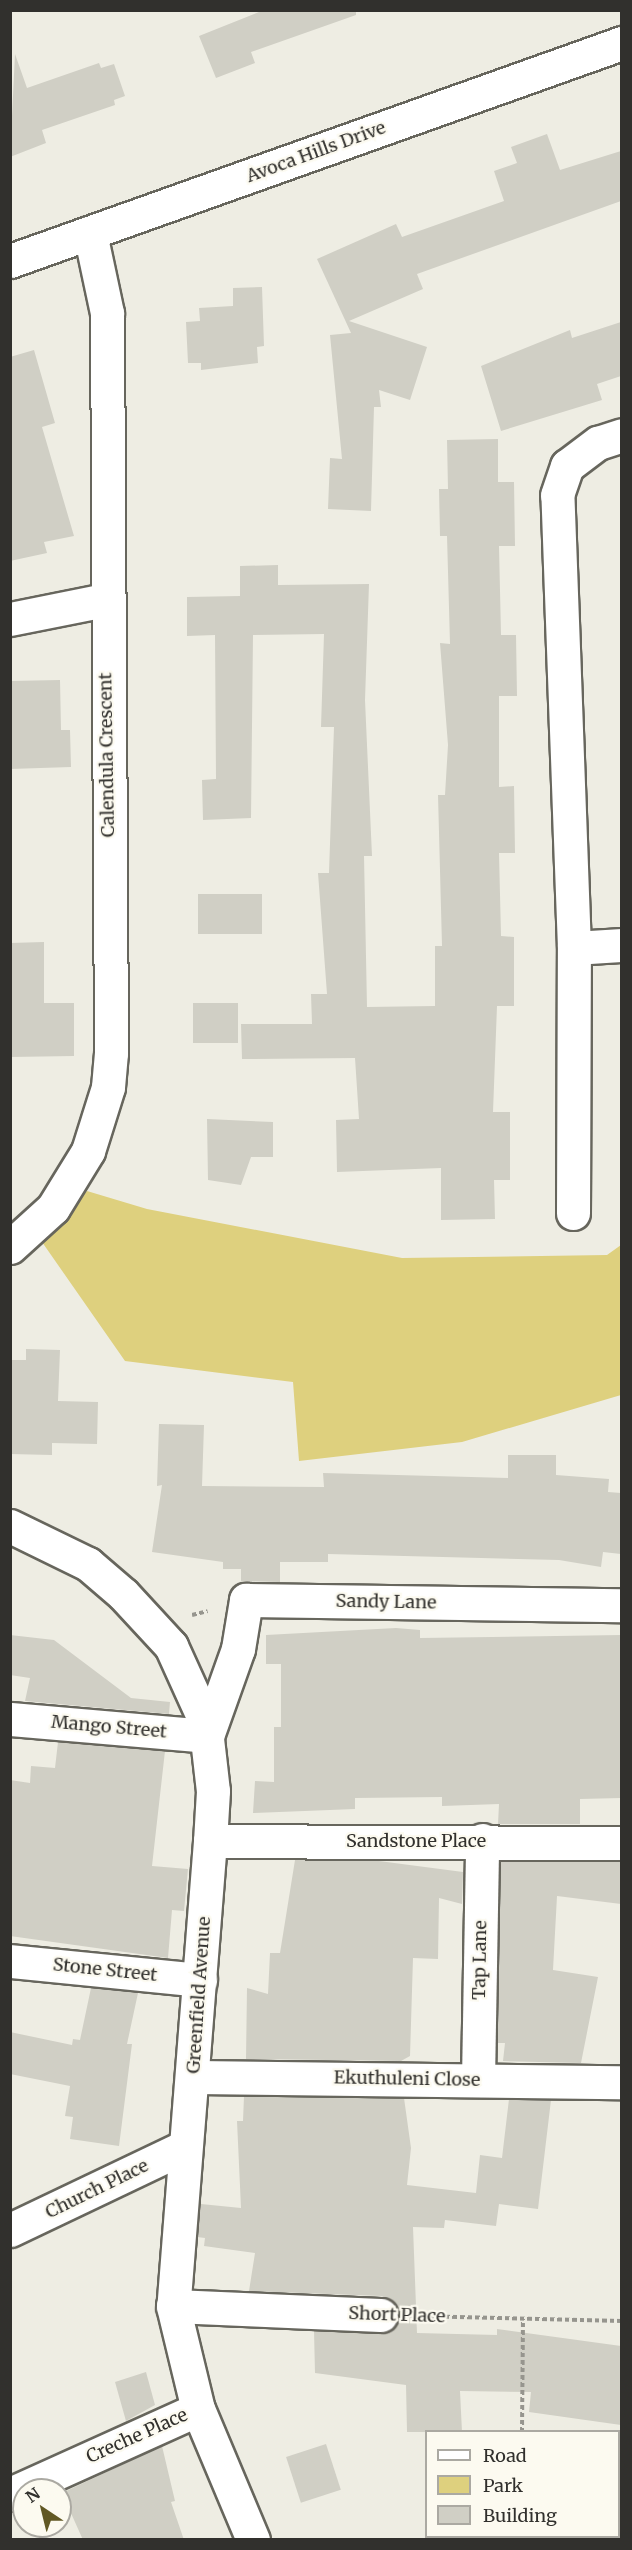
<!DOCTYPE html>
<style>
body{margin:0}
#map{position:relative;width:632px;height:2550px;overflow:hidden;background:#eeede3;font-family:Merriweather,serif}
div>[style]{position:absolute}
.green>*{inset:0;background:#ded07e}
.building>*{inset:0;background:#d0cfc5;transform-origin:0 0}
.path>*{height:4px;margin-top:-2px;transform-origin:0;background:repeating-linear-gradient(90deg,#96958e 0 4.5px,transparent 0 7.5px)}
.roads{filter:drop-shadow(2px 0 #67665d) drop-shadow(-2px 0 #67665d) drop-shadow(0 2px #67665d) drop-shadow(0 -2px #67665d)}
.minor>*{height:33px;margin:-16.5px;padding:0 16.5px;transform-origin:16.5px;border-radius:16.5px;background:#fff}
span{translate:-50% -50%;white-space:nowrap;text-align:center;line-height:1.15;-webkit-text-stroke:4.5px #fcfaf0;paint-order:stroke}
.street-label{font-size:18px;color:#31302d}
.frame{position:absolute;inset:0;border:12px solid #31302d;pointer-events:none}
.legend{position:absolute;left:425px;top:2430px;width:195px;height:108px;box-sizing:border-box;background:#fcfaf0;border:2px solid #aba9a2;margin:0;padding:8px 10px;list-style:none;font-size:18px;color:#31302d}
.legend li{display:flex;align-items:center;gap:12px;height:30px}
.legend b{width:30px;border:2px solid #aba9a2}
.north{position:absolute;left:12px;top:2478px;width:60px;height:60px;box-sizing:border-box;background:#fcfaf0;border:2px solid #aba9a2;border-radius:50%;rotate:325deg;font-size:16px;font-weight:700;line-height:24px;text-align:center;color:#31302d}
.north::after{content:'';display:block;margin:auto;width:21px;height:27px;background:#615824;clip-path:polygon(50% 0,100% 100%,50% 72%,0 100%)}
</style>
<div id="map">
<div class="green">
<div style="clip-path:polygon(87px 1191px,147px 1209px,402px 1258px,607px 1255px,621px 1245px,621px 1395px,462px 1442px,299px 1461px,293px 1382px,125px 1361px,42px 1242px)"></div>
</div>
<div class="building">
<div style="clip-path:polygon(264px 10px,356px 10px,356px 15px,251px 52px,255px 63px,216px 78px,199px 36px)"></div>
<div style="clip-path:polygon(15px 54px,27px 88px,99px 63px,101px 68px,114px 64px,125px 96px,114px 100px,115px 105px,42px 130px,46px 143px,10px 157px)"></div>
<div style="clip-path:polygon(547px 134px,560px 170px,621px 151px,621px 201px,417px 274px,423px 289px,349px 321px,427px 347px,410px 400px,379px 390px,381px 407px,374px 407px,371px 511px,328px 509px,330px 458px,342px 459px,330px 335px,351px 333px,317px 259px,396px 224px,402px 237px,504px 201px,494px 171px,517px 163px,511px 147px)"></div>
<div style="clip-path:polygon(262px 287px,264px 346px,257px 347px,258px 363px,201px 370px,201px 363px,188px 363px,186px 322px,200px 321px,199px 308px,233px 306px,233px 288px)"></div>
<div style="clip-path:polygon(621px 322px,621px 376px,597px 384px,602px 400px,501px 431px,481px 366px,570px 330px,572px 338px)"></div>
<div style="clip-path:polygon(34px 350px,55px 423px,42px 427px,74px 536px,44px 542px,47px 553px,10px 561px,10px 357px)"></div>
<div style="clip-path:polygon(498px 439px,498px 482px,514px 482px,515px 546px,499px 546px,501px 635px,516px 635px,517px 696px,499px 696px,499px 787px,514px 786px,515px 853px,499px 853px,501px 936px,514px 937px,514px 1006px,497px 1006px,493px 1112px,510px 1112px,510px 1180px,494px 1180px,495px 1219px,441px 1220px,441px 1168px,337px 1172px,336px 1120px,359px 1119px,355px 1058px,242px 1059px,241px 1024px,312px 1024px,311px 994px,327px 994px,318px 873px,329px 873px,334px 727px,321px 727px,324px 634px,253px 635px,251px 818px,203px 820px,202px 780px,216px 779px,215px 635px,187px 636px,187px 597px,240px 596px,240px 566px,278px 565px,278px 585px,369px 584px,365px 700px,372px 856px,364px 856px,367px 1007px,435px 1006px,435px 946px,442px 946px,438px 795px,445px 795px,448px 745px,440px 643px,450px 644px,447px 536px,440px 536px,439px 489px,448px 489px,447px 440px)"></div>
<div style="clip-path:polygon(60px 680px,61px 730px,70px 730px,71px 767px,10px 769px,10px 681px)"></div>
<div style="left:262px;top:894px;width:40px;height:64px;rotate:90deg"></div>
<div style="clip-path:polygon(44px 942px,44px 1003px,74px 1003px,74px 1056px,10px 1057px,10px 943px)"></div>
<div style="left:193px;top:1003px;width:45px;height:40px"></div>
<div style="clip-path:polygon(207px 1119px,273px 1122px,273px 1157px,251px 1157px,241px 1185px,208px 1180px)"></div>
<div style="clip-path:polygon(26px 1349px,60px 1350px,58px 1401px,98px 1402px,97px 1444px,52px 1443px,52px 1455px,10px 1454px,10px 1360px,26px 1360px)"></div>
<div style="clip-path:polygon(159px 1424px,204px 1425px,202px 1486px,324px 1487px,323px 1473px,508px 1478px,508px 1455px,556px 1455px,556px 1475px,609px 1479px,608px 1492px,621px 1493px,621px 1554px,603px 1552px,601px 1567px,559px 1560px,328px 1554px,328px 1562px,280px 1562px,280px 1582px,241px 1581px,241px 1569px,223px 1569px,223px 1562px,152px 1552px,162px 1485px,157px 1486px)"></div>
<div style="clip-path:polygon(396px 1628px,420px 1630px,420px 1638px,621px 1635px,621px 1798px,580px 1799px,580px 1824px,498px 1824px,499px 1804px,442px 1806px,442px 1797px,355px 1798px,355px 1809px,253px 1813px,255px 1781px,274px 1782px,274px 1727px,281px 1727px,281px 1664px,266px 1664px,266px 1635px)"></div>
<div style="clip-path:polygon(10px 1635px,54px 1640px,131px 1698px,170px 1702px,169px 1714px,25px 1701px,30px 1678px,10px 1675px)"></div>
<div style="clip-path:polygon(58px 1742px,165px 1751px,152px 1866px,188px 1869px,184px 1911px,172px 1910px,168px 1958px,10px 1936px,10px 1780px,30px 1783px,31px 1766px,55px 1768px)"></div>
<div style="clip-path:polygon(295px 1860px,379px 1861px,463px 1872px,462px 1904px,439px 1898px,438px 1959px,413px 1958px,410px 2056px,401px 2061px,246px 2059px,247px 1988px,268px 1994px,270px 1953px,280px 1953px)"></div>
<div style="clip-path:polygon(500px 1861px,621px 1862px,621px 1904px,557px 1896px,553px 1970px,598px 1977px,581px 2063px,503px 2061px,505px 2043px,497px 2043px)"></div>
<div style="clip-path:polygon(91px 1988px,138px 1993px,127px 2044px,132px 2044px,119px 2146px,70px 2139px,73px 2117px,65px 2116px,70px 2086px,10px 2074px,10px 2032px,72px 2045px,73px 2039px,80px 2040px)"></div>
<div style="clip-path:polygon(244px 2096px,404px 2098px,411px 2148px,407px 2185px,476px 2193px,480px 2155px,502px 2158px,509px 2099px,551px 2100px,538px 2209px,499px 2204px,496px 2226px,445px 2220px,444px 2228px,413px 2227px,417px 2333px,497px 2335px,497px 2329px,621px 2346px,621px 2425px,529px 2412px,531px 2392px,460px 2391px,462px 2432px,407px 2432px,406px 2385px,315px 2373px,314px 2331px,389px 2332px,397px 2325px,398px 2307px,382px 2296px,249px 2291px,255px 2253px,204px 2246px,205px 2238px,197px 2237px,201px 2204px,241px 2208px,237px 2121px,243px 2121px)"></div>
<div style="clip-path:polygon(146px 2372px,155px 2405px,126px 2421px,115px 2382px)"></div>
<div style="left:326px;top:2444px;width:48px;height:42px;rotate:72deg"></div>
<div style="clip-path:polygon(162px 2446px,175px 2501px,171px 2502px,184px 2540px,83px 2540px,62px 2493px)"></div>
</div>
<div class="path">
<div style="left:192px;top:1615px;width:16px;rotate:-14deg"></div>
<div style="left:415px;top:2316px;width:207px;rotate:1.4deg"></div>
<div style="left:522px;top:2432px;width:113px;rotate:-89.5deg"></div>
<div style="left:521px;top:2540px;width:4px;rotate:-90deg"></div>
</div>
<div class="roads">
<div class="minor">
<div style="left:10px;top:261px;width:650px;rotate:-19.61deg"></div>
<div style="left:10px;top:619px;width:97px;rotate:-11.3deg"></div>
<div style="left:574px;top:948px;width:48px;rotate:-3.6deg"></div>
<div style="left:573px;top:1213px;width:265px;rotate:-89.8deg"></div>
<div style="left:574px;top:948px;width:453px;rotate:-92.1deg"></div>
<div style="left:557px;top:495px;width:31px;rotate:-71deg"></div>
<div style="left:567px;top:466px;width:39px;rotate:-37deg"></div>
<div style="left:598px;top:443px;width:25px;rotate:-18deg"></div>
<div style="left:10px;top:1247px;width:58px;rotate:-42.2deg"></div>
<div style="left:53px;top:1208px;width:67px;rotate:-58.4deg"></div>
<div style="left:88px;top:1151px;width:67px;rotate:-72.6deg"></div>
<div style="left:108px;top:1087px;width:34px;rotate:-85deg"></div>
<div style="left:111px;top:1053px;width:740px;rotate:-90.31deg"></div>
<div style="left:107px;top:313px;width:82px;rotate:-102deg"></div>
<div style="left:10px;top:1526px;width:87px;rotate:26deg"></div>
<div style="left:88px;top:1564px;width:46px;rotate:40.6deg"></div>
<div style="left:123px;top:1594px;width:71px;rotate:47.3deg"></div>
<div style="left:171px;top:1646px;width:82px;rotate:65.6deg"></div>
<div style="left:205px;top:1721px;width:70px;rotate:83.5deg"></div>
<div style="left:213px;top:1791px;width:50px;rotate:93.4deg"></div>
<div style="left:210px;top:1841px;width:466px;rotate:94.5deg"></div>
<div style="left:173px;top:2306px;width:106px;rotate:76.4deg"></div>
<div style="left:198px;top:2409px;width:142px;rotate:67.2deg"></div>
<div style="left:10px;top:1719px;width:198px;rotate:4.9deg"></div>
<div style="left:207px;top:1736px;width:92px;rotate:-70.4deg"></div>
<div style="left:238px;top:1649px;width:50px;rotate:-80.7deg"></div>
<div style="left:246px;top:1600px;width:376px;rotate:0.8deg"></div>
<div style="left:210px;top:1841px;width:412px;rotate:0.3deg"></div>
<div style="left:10px;top:1961px;width:191px;rotate:5.7deg"></div>
<div style="left:193px;top:2077px;width:429px;rotate:0.7deg"></div>
<div style="left:478px;top:2080px;width:240px;rotate:-89deg"></div>
<div style="left:10px;top:2230px;width:193px;rotate:-25.5deg"></div>
<div style="left:173px;top:2306px;width:208px;rotate:2.5deg"></div>
<div style="left:10px;top:2494px;width:206px;rotate:-24.3deg"></div>
</div>
</div>
<div class="street-label">
<span style="left:316px;top:152px;rotate:-20deg">Avoca Hills Drive</span>
<span style="left:107px;top:755px;rotate:-91deg">Calendula Crescent</span>
<span style="left:386px;top:1602px;rotate:1deg">Sandy Lane</span>
<span style="left:109px;top:1727px;rotate:5deg">Mango Street</span>
<span style="left:416px;top:1841px">Sandstone Place</span>
<span style="left:480px;top:1960px;rotate:-89deg">Tap Lane</span>
<span style="left:105px;top:1970px;rotate:6deg">Stone Street</span>
<span style="left:199px;top:1995px;rotate:-86deg">Greenfield Avenue</span>
<span style="left:407px;top:2079px;rotate:1deg">Ekuthuleni Close</span>
<span style="left:97px;top:2189px;rotate:-26deg">Church Place</span>
<span style="left:397px;top:2315px;rotate:2deg">Short Place</span>
<span style="left:137px;top:2436px;rotate:-24deg">Creche Place</span>
</div>
<div class="frame"></div>
<ul class="legend">
<li><b style="height:8px;background:#fff"></b>Road</li>
<li><b style="height:16px;background:#ded07e"></b>Park</li>
<li><b style="height:16px;background:#d0cfc5"></b>Building</li>
</ul>
<div class="north">N</div>
</div>
